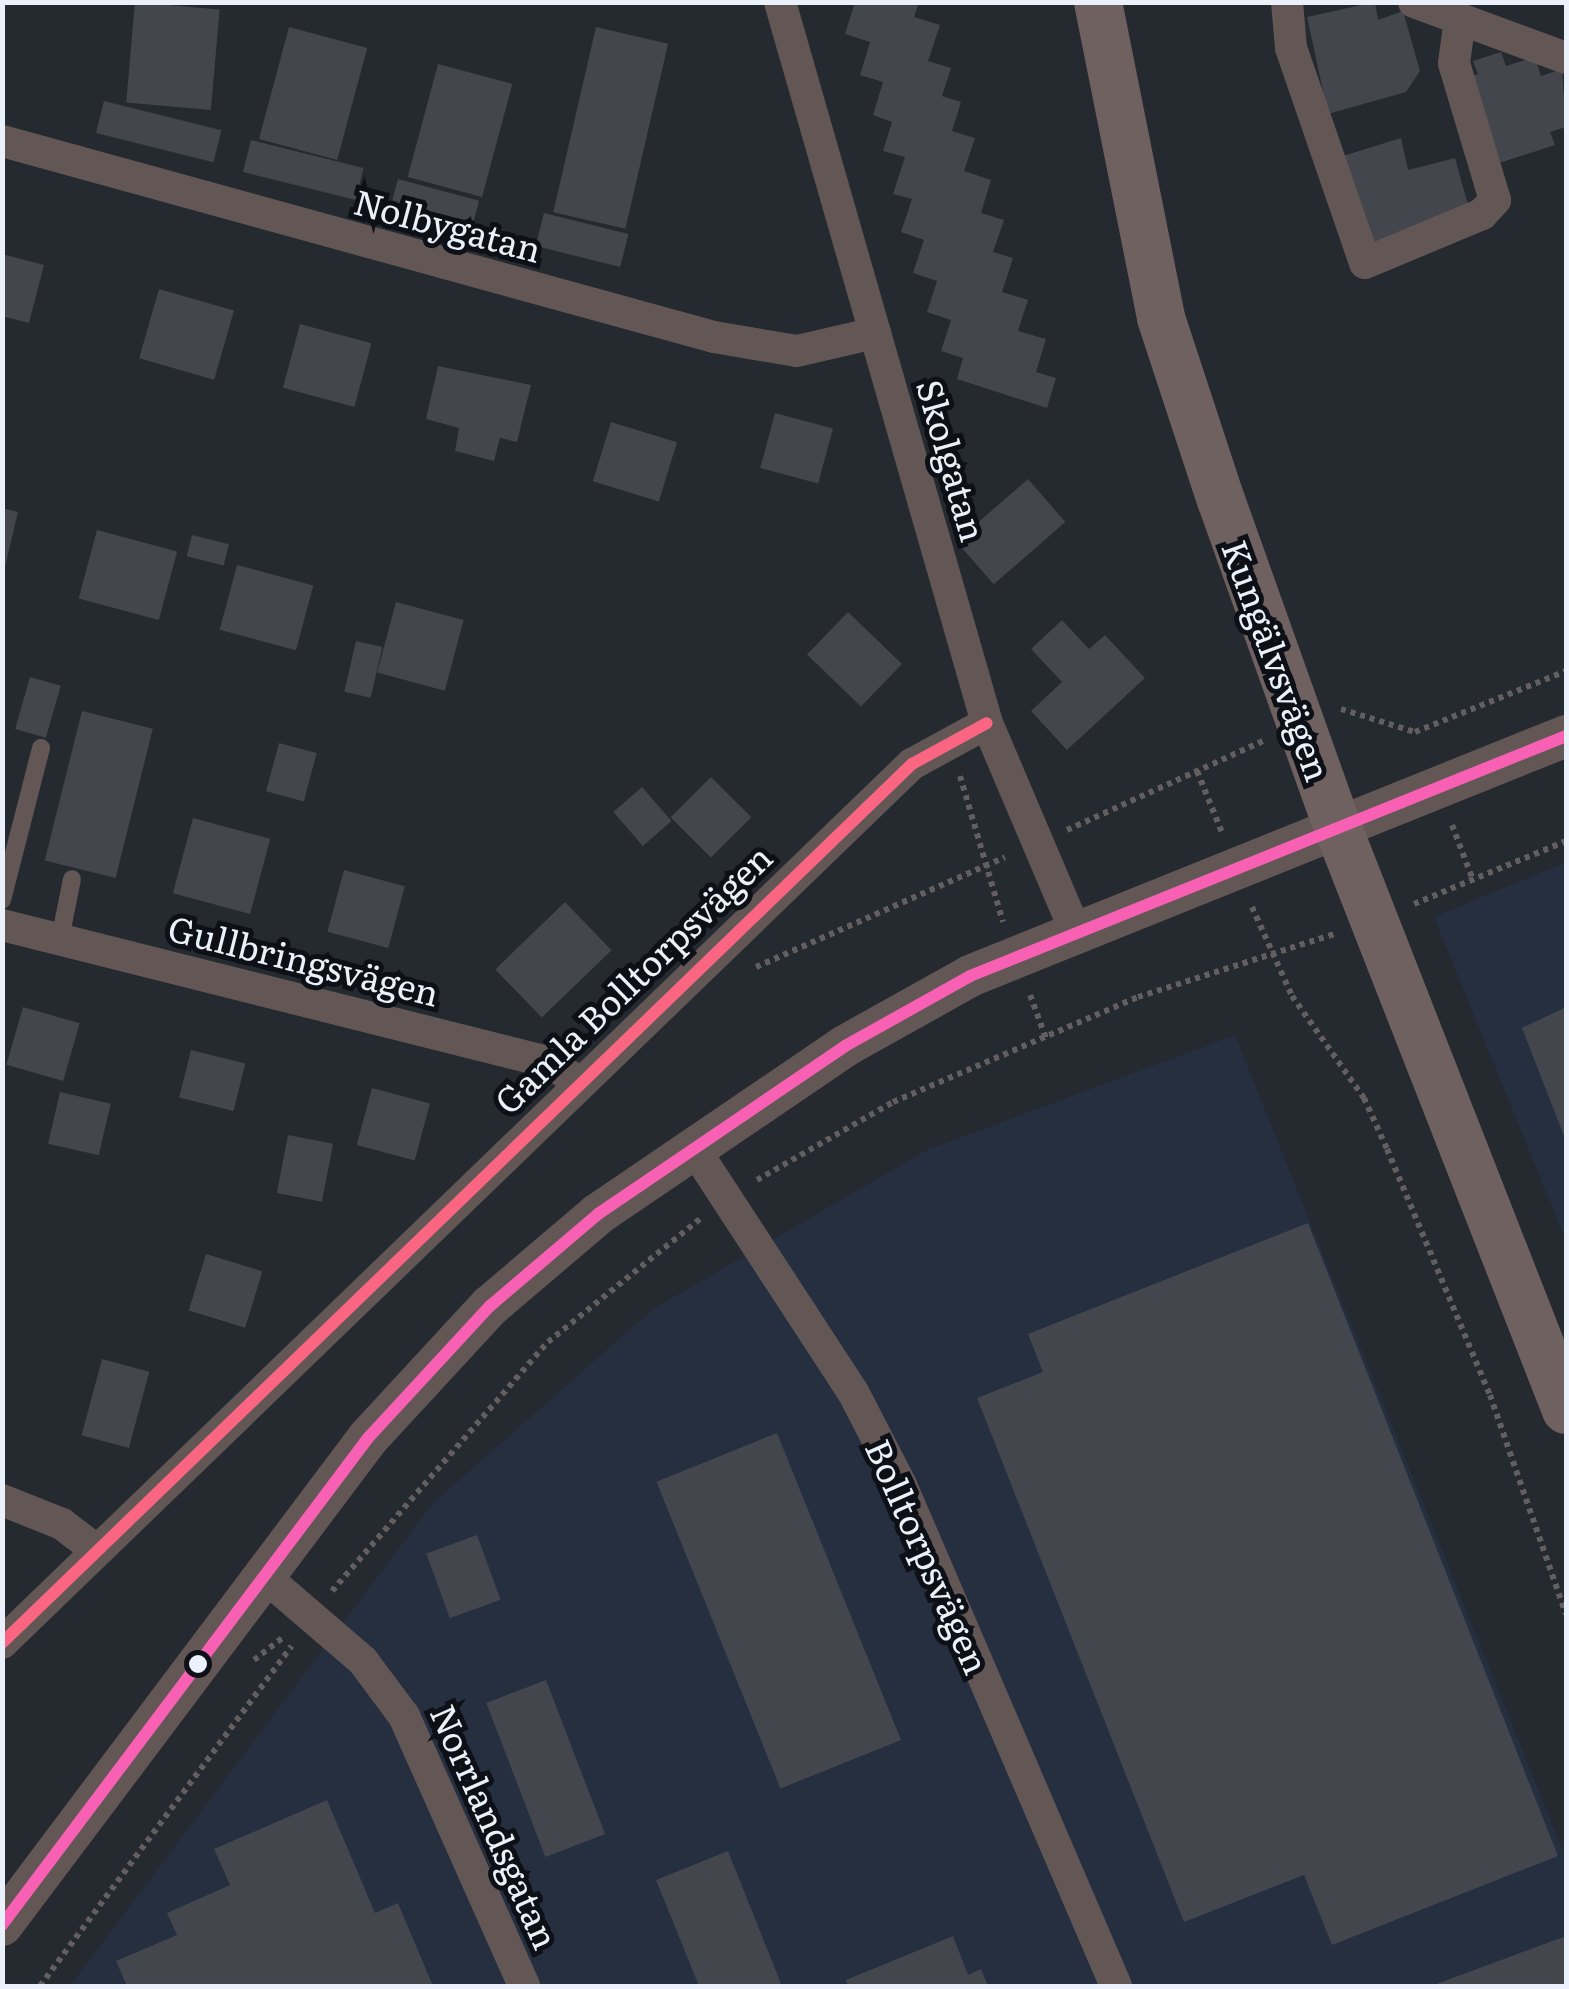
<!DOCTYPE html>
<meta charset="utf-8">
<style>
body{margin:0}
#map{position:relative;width:1569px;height:1989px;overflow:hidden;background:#252930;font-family:Literata,serif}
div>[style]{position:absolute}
.built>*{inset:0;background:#252f40}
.building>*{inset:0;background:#43464c;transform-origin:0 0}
.path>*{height:6px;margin-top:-3px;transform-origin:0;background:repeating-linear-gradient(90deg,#635f61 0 5px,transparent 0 10px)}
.service>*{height:18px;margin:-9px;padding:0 9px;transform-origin:9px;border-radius:9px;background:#625755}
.minor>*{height:32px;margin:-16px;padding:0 16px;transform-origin:16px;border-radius:16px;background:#625755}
.tertiary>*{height:42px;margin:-21px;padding:0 21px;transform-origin:21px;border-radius:21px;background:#625755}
.secondary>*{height:48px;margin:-24px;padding:0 24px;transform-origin:24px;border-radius:24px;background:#6f6160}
.bus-1>*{height:12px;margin:-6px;padding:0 6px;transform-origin:6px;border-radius:6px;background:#f860b3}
.bus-2>*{height:12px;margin:-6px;padding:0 6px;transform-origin:6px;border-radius:6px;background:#fa6682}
.dots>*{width:28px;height:28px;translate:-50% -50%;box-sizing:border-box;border:5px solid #0d1117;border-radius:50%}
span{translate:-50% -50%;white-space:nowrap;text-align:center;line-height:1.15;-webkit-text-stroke:10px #0d1117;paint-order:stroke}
.street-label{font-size:35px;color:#ebf1fa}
.frame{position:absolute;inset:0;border:5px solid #ebf1fa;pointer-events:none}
</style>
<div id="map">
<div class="built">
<div style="clip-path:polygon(1566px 862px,1566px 1241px,1434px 917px)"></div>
<div style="clip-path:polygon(1235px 1035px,1566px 1858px,1566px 1986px,70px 1986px,432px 1504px,653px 1309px,927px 1150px)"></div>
</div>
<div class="building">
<div style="left:135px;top:2px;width:85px;height:101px;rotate:5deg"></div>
<div style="clip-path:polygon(855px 2px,919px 2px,914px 17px,940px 25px,928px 61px,951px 68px,942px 96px,961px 102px,952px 131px,975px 138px,964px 171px,991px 180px,981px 213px,1004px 220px,993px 252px,1013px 258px,1002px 292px,1028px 300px,1018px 331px,1046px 339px,1036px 372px,1056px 378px,1047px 408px,957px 379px,963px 358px,941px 351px,951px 320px,927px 312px,937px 281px,913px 273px,924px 240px,901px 232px,912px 199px,893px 194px,905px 157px,883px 151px,892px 122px,873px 115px,883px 82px,860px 75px,870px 42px,845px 34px)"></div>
<div style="clip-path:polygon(1375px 2px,1378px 20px,1403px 11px,1420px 71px,1406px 92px,1328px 114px,1307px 17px)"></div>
<div style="left:289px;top:27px;width:81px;height:116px;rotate:15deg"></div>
<div style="left:596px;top:27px;width:74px;height:190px;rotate:13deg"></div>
<div style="clip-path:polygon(1501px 52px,1506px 66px,1535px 57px,1541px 76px,1562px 69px,1566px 127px,1550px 132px,1555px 145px,1499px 163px,1471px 76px,1478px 74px,1473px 61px)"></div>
<div style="left:438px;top:64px;width:77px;height:117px;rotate:15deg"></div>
<div style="left:104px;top:101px;width:121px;height:33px;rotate:14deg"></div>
<div style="clip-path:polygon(1401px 138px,1408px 170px,1455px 158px,1470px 212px,1370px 246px,1343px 156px)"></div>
<div style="left:251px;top:140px;width:116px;height:33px;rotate:14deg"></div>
<div style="left:398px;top:179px;width:84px;height:30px;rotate:15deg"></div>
<div style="left:544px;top:213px;width:87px;height:34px;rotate:14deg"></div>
<div style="clip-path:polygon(2px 254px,44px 265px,29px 323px,2px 316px)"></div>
<div style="left:159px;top:289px;width:78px;height:72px;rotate:16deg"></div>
<div style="left:300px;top:324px;width:74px;height:66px;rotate:15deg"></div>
<div style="clip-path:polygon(438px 366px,531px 385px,517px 442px,500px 438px,494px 461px,455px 451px,459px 428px,426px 419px)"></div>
<div style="left:775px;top:413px;width:60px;height:57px;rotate:15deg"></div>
<div style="left:611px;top:422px;width:69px;height:62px;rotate:17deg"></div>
<div style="left:1028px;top:479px;width:57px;height:95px;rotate:49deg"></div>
<div style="clip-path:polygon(2px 508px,18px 512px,4px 571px,2px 571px)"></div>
<div style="left:97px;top:530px;width:83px;height:71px;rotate:15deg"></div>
<div style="left:192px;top:535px;width:38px;height:22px;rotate:14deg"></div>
<div style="left:237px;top:565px;width:79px;height:67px;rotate:15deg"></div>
<div style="left:396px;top:602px;width:70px;height:73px;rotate:15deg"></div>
<div style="left:848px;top:612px;width:75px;height:59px;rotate:44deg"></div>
<div style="clip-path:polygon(1062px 620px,1089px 649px,1105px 635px,1145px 678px,1067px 750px,1031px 711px,1062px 682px,1031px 649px)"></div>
<div style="left:356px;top:641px;width:27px;height:52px;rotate:13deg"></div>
<div style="left:30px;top:677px;width:32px;height:54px;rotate:16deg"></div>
<div style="left:82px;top:711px;width:73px;height:154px;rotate:14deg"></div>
<div style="left:279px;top:743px;width:39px;height:50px;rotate:15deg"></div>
<div style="left:711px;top:777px;width:57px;height:57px;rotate:45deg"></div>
<div style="left:642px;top:787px;width:45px;height:38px;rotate:49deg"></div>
<div style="left:193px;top:818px;width:80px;height:78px;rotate:15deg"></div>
<div style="left:344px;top:870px;width:63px;height:64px;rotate:15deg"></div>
<div style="left:565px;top:902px;width:67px;height:97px;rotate:46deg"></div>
<div style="left:23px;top:1007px;width:59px;height:60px;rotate:16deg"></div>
<div style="clip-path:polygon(1566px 1007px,1566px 1141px,1522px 1028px)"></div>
<div style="left:191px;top:1050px;width:56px;height:49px;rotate:14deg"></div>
<div style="left:372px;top:1088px;width:60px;height:59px;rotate:15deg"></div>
<div style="left:60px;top:1092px;width:52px;height:53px;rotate:13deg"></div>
<div style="left:288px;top:1135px;width:46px;height:59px;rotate:11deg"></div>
<div style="clip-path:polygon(1308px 1223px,1558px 1856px,1332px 1945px,1304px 1875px,1184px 1922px,977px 1398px,1043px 1372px,1028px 1334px)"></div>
<div style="left:206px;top:1254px;width:59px;height:59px;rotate:17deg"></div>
<div style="left:102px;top:1359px;width:49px;height:79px;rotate:15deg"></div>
<div style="left:777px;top:1433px;width:331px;height:130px;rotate:68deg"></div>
<div style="left:477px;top:1535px;width:69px;height:54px;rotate:70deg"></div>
<div style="left:546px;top:1680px;width:165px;height:64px;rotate:69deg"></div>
<div style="clip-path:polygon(327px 1800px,375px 1913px,398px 1903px,433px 1986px,127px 1986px,116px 1961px,177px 1935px,167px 1913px,230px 1885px,214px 1849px)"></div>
<div style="clip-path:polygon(728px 1851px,782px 1986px,699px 1986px,656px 1880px)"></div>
<div style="clip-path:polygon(953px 1936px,968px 1975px,981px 1969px,988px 1986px,848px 1986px,846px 1980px)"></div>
<div style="clip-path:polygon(1566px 1936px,1566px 1986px,1431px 1986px)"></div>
</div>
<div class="path">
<div style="left:1341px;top:709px;width:77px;rotate:17.3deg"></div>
<div style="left:1415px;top:732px;width:163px;rotate:-22deg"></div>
<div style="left:1197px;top:771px;width:69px;rotate:67.9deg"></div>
<div style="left:960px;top:776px;width:152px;rotate:73.6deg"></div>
<div style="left:1452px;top:825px;width:59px;rotate:69.1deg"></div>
<div style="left:1067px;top:830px;width:217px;rotate:-24.4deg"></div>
<div style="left:1414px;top:904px;width:165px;rotate:-22.5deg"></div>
<div style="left:1252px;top:907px;width:98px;rotate:65.8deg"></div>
<div style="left:1292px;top:996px;width:125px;rotate:54.8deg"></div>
<div style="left:1364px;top:1098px;width:56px;rotate:65.7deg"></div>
<div style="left:1387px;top:1149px;width:267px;rotate:67.3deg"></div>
<div style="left:1490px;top:1395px;width:232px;rotate:70.9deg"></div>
<div style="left:756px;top:967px;width:272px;rotate:-23.8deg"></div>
<div style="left:1030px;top:995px;width:49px;rotate:69.7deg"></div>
<div style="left:757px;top:1180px;width:157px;rotate:-29.8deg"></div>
<div style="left:893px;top:1102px;width:267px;rotate:-23.2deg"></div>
<div style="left:1138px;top:997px;width:209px;rotate:-17.8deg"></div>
<div style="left:332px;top:1591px;width:330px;rotate:-49.1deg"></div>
<div style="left:548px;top:1342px;width:197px;rotate:-39deg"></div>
<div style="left:254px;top:1660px;width:36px;rotate:-38deg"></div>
<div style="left:40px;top:1986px;width:423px;rotate:-53.5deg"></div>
</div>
<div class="service">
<div style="left:2px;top:900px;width:157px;rotate:-75.6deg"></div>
<div style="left:60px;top:939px;width:61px;rotate:-78.7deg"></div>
</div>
<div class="minor">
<div style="left:780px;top:2px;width:750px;rotate:73.98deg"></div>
<div style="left:987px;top:723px;width:225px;rotate:67deg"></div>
<div style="left:1287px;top:2px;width:46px;rotate:85deg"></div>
<div style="left:1291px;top:48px;width:227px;rotate:71deg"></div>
<div style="left:1365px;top:263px;width:127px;rotate:-22.7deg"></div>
<div style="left:1482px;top:214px;width:19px;rotate:-47deg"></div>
<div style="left:1495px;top:200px;width:143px;rotate:-106.7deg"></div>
<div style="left:1454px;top:63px;width:44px;rotate:-82.2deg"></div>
<div style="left:1414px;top:2px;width:162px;rotate:20.2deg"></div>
<div style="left:2px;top:141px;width:738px;rotate:15.39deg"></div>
<div style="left:714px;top:337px;width:84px;rotate:9.6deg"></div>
<div style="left:797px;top:351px;width:80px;rotate:-13deg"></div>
<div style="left:2px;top:925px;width:567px;rotate:14.09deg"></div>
<div style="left:552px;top:1063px;width:35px;rotate:37deg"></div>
<div style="left:695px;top:1150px;width:289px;rotate:56.9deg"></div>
<div style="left:853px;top:1392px;width:105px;rotate:62.7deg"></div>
<div style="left:901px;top:1485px;width:545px;rotate:66.77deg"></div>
<div style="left:2px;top:1500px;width:65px;rotate:21.8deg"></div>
<div style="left:62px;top:1524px;width:43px;rotate:37.4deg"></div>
<div style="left:264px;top:1576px;width:130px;rotate:40.6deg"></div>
<div style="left:363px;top:1661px;width:69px;rotate:53.3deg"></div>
<div style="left:404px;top:1716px;width:295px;rotate:66deg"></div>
<div style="left:2px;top:1643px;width:1265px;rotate:-44.01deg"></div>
<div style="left:912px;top:764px;width:85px;rotate:-28.7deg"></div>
</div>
<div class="tertiary">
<div style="left:2px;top:1925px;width:609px;rotate:-53.07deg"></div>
<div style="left:368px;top:1438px;width:180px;rotate:-47.3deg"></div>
<div style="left:490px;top:1306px;width:142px;rotate:-40.4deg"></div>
<div style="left:598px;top:1214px;width:299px;rotate:-34.2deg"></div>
<div style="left:845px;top:1046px;width:143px;rotate:-29.2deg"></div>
<div style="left:970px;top:976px;width:643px;rotate:-21.93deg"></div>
</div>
<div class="secondary">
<div style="left:1098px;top:2px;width:322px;rotate:78.7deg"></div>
<div style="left:1161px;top:318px;width:192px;rotate:71.8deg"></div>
<div style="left:1221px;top:500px;width:348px;rotate:70.4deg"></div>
<div style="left:1338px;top:828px;width:625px;rotate:68.61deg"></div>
</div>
<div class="bus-1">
<div style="left:2px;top:1925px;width:609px;rotate:-53.07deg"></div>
<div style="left:368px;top:1438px;width:180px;rotate:-47.3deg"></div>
<div style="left:490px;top:1306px;width:142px;rotate:-40.4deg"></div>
<div style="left:598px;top:1214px;width:299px;rotate:-34.2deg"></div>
<div style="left:845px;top:1046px;width:143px;rotate:-29.2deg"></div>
<div style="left:970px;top:976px;width:643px;rotate:-21.93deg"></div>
</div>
<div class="bus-2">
<div style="left:2px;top:1643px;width:1265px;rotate:-44.01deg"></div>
<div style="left:912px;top:764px;width:85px;rotate:-28.7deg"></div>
</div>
<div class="dots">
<div style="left:198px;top:1664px;background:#ebf1fa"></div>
</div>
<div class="street-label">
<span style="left:448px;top:224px;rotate:15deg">Nolbygatan</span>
<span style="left:953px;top:460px;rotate:74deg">Skolgatan</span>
<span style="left:1278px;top:660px;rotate:70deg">Kungälvsvägen</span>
<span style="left:304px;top:959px;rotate:14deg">Gullbringsvägen</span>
<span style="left:632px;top:978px;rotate:-44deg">Gamla Bolltorpsvägen</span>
<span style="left:929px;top:1556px;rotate:66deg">Bolltorpsvägen</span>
<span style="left:496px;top:1826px;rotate:66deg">Norrlandsgatan</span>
</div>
<div class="frame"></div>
</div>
